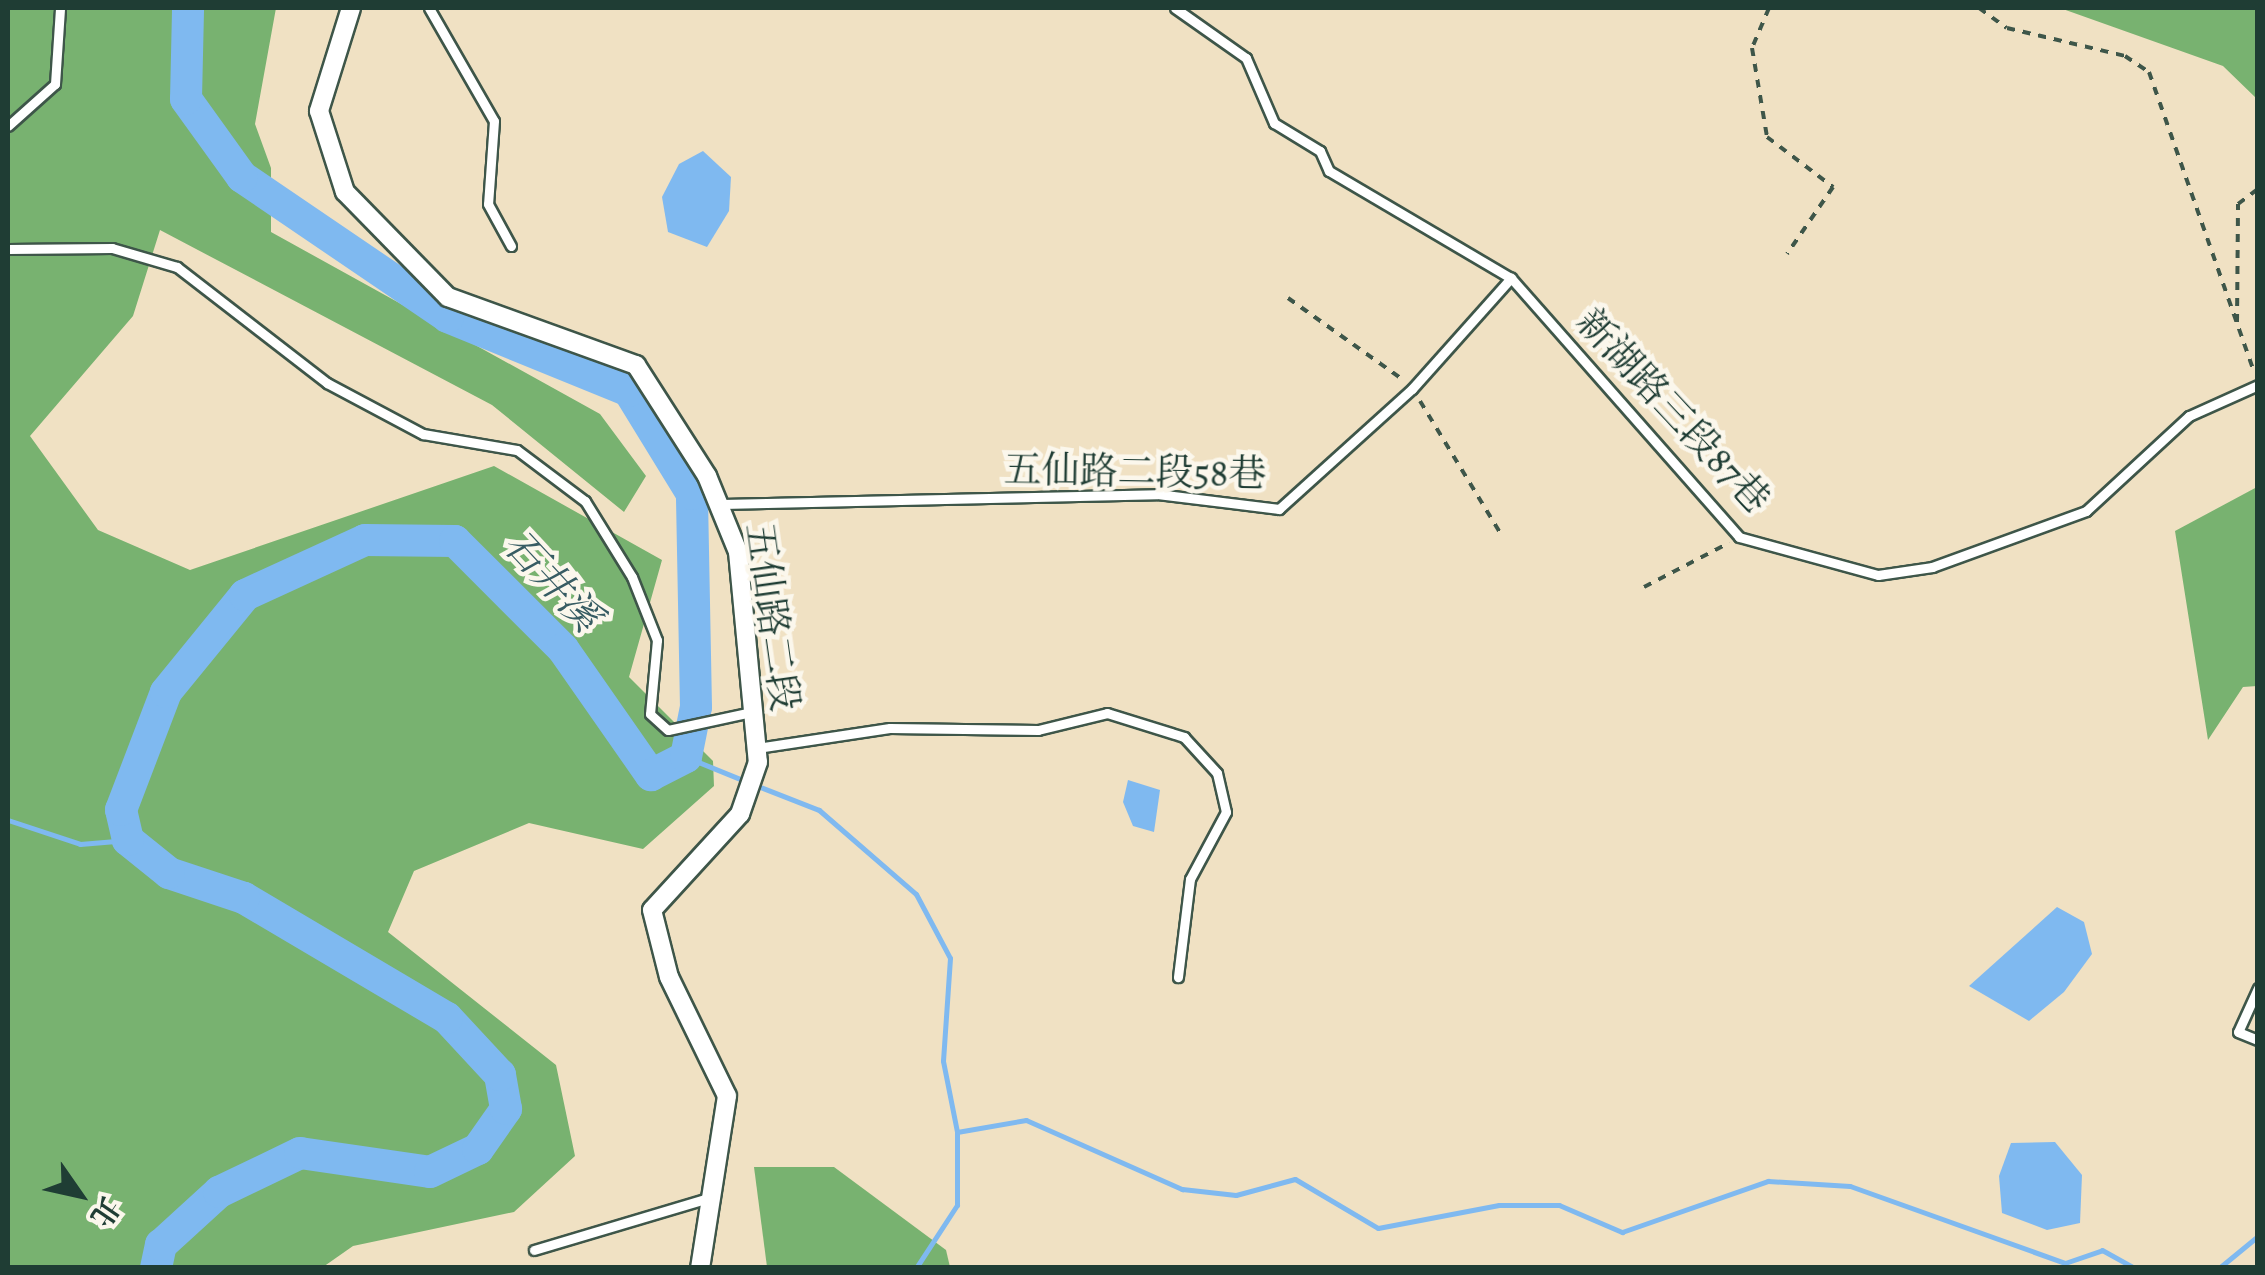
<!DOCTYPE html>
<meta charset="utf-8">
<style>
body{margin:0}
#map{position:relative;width:2265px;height:1275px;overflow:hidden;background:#f0e1c3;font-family:Alegreya,"Noto Serif TC",serif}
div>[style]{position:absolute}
.forest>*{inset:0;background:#78b270}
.water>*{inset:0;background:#7fb9f0}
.stream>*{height:5px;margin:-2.5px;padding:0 2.5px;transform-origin:2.5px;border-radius:2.5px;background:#7fb9f0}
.river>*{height:32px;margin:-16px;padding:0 16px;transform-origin:16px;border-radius:16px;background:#7fb9f0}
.path>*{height:4px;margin-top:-2px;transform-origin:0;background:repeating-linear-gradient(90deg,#3e5649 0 8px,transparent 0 16px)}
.roads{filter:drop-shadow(2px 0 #3e5649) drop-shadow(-2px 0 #3e5649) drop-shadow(0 2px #3e5649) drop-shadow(0 -2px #3e5649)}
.service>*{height:9px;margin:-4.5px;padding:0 4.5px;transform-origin:4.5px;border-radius:4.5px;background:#fff}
.minor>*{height:18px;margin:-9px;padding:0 9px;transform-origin:9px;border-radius:9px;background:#fff}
span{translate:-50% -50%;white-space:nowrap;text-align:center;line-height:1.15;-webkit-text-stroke:9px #fbf7ec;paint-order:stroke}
.street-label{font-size:38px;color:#1f3d34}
.water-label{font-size:40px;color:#375c63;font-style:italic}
.frame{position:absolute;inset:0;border:10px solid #1f3d34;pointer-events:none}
.north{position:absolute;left:30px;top:1145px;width:100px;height:100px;-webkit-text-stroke:8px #fbf7ec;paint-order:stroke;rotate:124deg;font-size:28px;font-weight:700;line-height:40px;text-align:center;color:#1f3d34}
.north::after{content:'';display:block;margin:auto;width:35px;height:45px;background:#1f3d34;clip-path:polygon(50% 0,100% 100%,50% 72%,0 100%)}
</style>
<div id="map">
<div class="forest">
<div style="clip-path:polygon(8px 8px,276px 8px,255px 124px,271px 168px,271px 232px,600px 414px,646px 476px,624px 512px,492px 405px,160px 230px,133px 316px,30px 436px,98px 530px,190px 570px,494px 466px,662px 560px,629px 677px,713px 761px,714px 786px,643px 849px,529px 823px,414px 871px,388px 932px,556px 1065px,575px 1156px,514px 1212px,353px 1246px,323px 1267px,8px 1267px)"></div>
<div style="clip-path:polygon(2060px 8px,2257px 8px,2257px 99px,2223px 66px)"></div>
<div style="clip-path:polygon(2257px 487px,2257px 686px,2243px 687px,2208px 740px,2175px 531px)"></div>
<div style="clip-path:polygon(754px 1167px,834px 1167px,946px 1250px,950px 1267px,767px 1267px)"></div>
</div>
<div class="water">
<div style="clip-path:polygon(703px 151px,731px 177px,729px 211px,707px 247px,668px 232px,662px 197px,679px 164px)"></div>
<div style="clip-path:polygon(1128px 780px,1160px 790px,1154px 832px,1133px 826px,1123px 802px)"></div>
<div style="clip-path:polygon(2057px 907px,2084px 922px,2092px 954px,2064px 992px,2029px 1021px,1969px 986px)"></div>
<div style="clip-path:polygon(2055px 1142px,2082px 1175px,2080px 1223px,2047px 1230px,2002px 1213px,1999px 1176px,2011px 1143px)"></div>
</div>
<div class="stream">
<div style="left:686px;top:757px;width:64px;rotate:22.1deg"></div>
<div style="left:755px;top:785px;width:69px;rotate:21.3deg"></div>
<div style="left:819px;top:810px;width:128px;rotate:40.9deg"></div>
<div style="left:916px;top:894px;width:72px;rotate:62deg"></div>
<div style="left:950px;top:958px;width:103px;rotate:93.9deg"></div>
<div style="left:943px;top:1061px;width:72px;rotate:78.8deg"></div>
<div style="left:957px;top:1132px;width:73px;rotate:90deg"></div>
<div style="left:957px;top:1205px;width:75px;rotate:123.1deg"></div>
<div style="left:8px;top:820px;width:76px;rotate:18.4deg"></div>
<div style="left:80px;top:844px;width:48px;rotate:-4.8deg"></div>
<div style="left:957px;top:1132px;width:70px;rotate:-9.9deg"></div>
<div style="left:1026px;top:1120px;width:171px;rotate:23.9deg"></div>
<div style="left:1182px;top:1189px;width:54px;rotate:6.3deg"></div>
<div style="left:1236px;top:1195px;width:61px;rotate:-15.2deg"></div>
<div style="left:1295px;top:1179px;width:96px;rotate:30.6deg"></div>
<div style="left:1378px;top:1228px;width:123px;rotate:-10.8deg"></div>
<div style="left:1499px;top:1205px;width:60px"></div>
<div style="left:1559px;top:1205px;width:69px;rotate:23.2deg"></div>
<div style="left:1622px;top:1232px;width:155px;rotate:-19.3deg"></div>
<div style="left:1768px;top:1181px;width:82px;rotate:3.5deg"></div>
<div style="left:1850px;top:1186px;width:228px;rotate:19.7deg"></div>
<div style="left:2065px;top:1263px;width:39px;rotate:-19deg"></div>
<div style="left:2102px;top:1250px;width:38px;rotate:29deg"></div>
<div style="left:2219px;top:1268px;width:50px;rotate:-39.4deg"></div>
</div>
<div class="river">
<div style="left:156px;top:1268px;width:24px;rotate:-78deg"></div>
<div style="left:161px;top:1245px;width:79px;rotate:-42.4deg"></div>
<div style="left:219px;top:1192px;width:90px;rotate:-25.7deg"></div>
<div style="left:300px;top:1153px;width:131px;rotate:8.3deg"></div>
<div style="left:430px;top:1172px;width:53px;rotate:-25.6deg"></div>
<div style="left:478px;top:1149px;width:49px;rotate:-55deg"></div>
<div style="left:506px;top:1109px;width:35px;rotate:-100deg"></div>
<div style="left:500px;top:1075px;width:78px;rotate:-132.9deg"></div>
<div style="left:447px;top:1018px;width:236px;rotate:-149.4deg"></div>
<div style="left:244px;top:898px;width:79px;rotate:-161.6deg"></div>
<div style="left:169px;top:873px;width:53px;rotate:-141.2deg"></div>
<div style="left:128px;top:840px;width:31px;rotate:-103deg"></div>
<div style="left:121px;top:810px;width:126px;rotate:-69.1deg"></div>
<div style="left:166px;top:692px;width:125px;rotate:-50.8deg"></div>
<div style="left:245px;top:595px;width:132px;rotate:-24.6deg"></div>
<div style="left:365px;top:540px;width:90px;rotate:0.6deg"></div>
<div style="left:455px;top:541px;width:153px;rotate:45deg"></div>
<div style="left:563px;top:649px;width:154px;rotate:55.1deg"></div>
<div style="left:651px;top:775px;width:39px;rotate:-27deg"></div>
<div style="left:686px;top:757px;width:51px;rotate:-78.7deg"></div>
<div style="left:696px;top:707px;width:213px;rotate:-91.1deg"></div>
<div style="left:692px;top:494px;width:121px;rotate:-121.5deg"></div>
<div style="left:629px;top:391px;width:196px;rotate:-157.8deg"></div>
<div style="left:448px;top:317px;width:249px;rotate:-145.8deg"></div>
<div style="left:242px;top:177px;width:96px;rotate:-125.7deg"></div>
<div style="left:186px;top:99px;width:91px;rotate:-88.7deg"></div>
</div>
<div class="path">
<div style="left:1769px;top:8px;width:43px;rotate:113deg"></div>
<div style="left:1752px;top:48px;width:90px;rotate:80.4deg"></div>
<div style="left:1767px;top:137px;width:83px;rotate:37.1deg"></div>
<div style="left:1833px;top:187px;width:81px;rotate:124.5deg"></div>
<div style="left:1979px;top:8px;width:34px;rotate:36deg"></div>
<div style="left:2007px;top:28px;width:121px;rotate:13.3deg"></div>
<div style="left:2125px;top:56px;width:29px;rotate:34deg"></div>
<div style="left:2149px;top:72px;width:317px;rotate:70.7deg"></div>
<div style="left:1288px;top:298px;width:143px;rotate:35.4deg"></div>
<div style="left:2237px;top:322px;width:118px;rotate:-89.5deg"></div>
<div style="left:2238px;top:204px;width:25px;rotate:-37deg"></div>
<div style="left:1420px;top:401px;width:158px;rotate:58.7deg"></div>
<div style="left:1644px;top:587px;width:96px;rotate:-27.4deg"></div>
</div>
<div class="roads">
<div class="service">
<div style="left:429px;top:8px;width:130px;rotate:60.1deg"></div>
<div style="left:494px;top:121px;width:83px;rotate:94.1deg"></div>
<div style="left:488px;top:204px;width:48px;rotate:61.3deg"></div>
<div style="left:1175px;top:8px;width:87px;rotate:35.2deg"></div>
<div style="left:1246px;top:58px;width:71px;rotate:66.7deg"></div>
<div style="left:1274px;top:123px;width:54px;rotate:31.3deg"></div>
<div style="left:1320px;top:151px;width:22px;rotate:66deg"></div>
<div style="left:1329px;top:171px;width:211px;rotate:30.5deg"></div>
<div style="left:1511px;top:278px;width:345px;rotate:48.6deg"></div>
<div style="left:1739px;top:537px;width:144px;rotate:15.3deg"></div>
<div style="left:1878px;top:575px;width:55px;rotate:-8.4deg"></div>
<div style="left:1932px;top:567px;width:164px;rotate:-20deg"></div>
<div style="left:2086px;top:511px;width:140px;rotate:-42.7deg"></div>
<div style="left:2189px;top:416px;width:76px;rotate:-24.2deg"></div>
<div style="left:8px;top:126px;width:63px;rotate:-41.8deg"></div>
<div style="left:55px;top:84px;width:76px;rotate:-86.2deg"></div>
<div style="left:8px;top:249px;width:104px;rotate:-0.6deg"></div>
<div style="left:112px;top:248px;width:68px;rotate:16.3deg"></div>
<div style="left:177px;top:267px;width:190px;rotate:37.7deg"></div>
<div style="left:327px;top:383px;width:109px;rotate:28deg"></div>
<div style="left:423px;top:434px;width:95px;rotate:9.7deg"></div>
<div style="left:517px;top:450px;width:85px;rotate:36.9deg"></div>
<div style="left:585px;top:501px;width:89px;rotate:58.3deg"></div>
<div style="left:632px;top:577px;width:68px;rotate:68.4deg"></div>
<div style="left:657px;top:640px;width:74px;rotate:95.4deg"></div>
<div style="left:650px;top:714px;width:24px;rotate:42deg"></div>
<div style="left:668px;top:730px;width:86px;rotate:-12.1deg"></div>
<div style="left:722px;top:504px;width:435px;rotate:-1.3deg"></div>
<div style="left:1157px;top:494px;width:123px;rotate:7deg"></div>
<div style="left:1279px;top:509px;width:179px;rotate:-42.1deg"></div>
<div style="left:1412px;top:389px;width:149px;rotate:-48.3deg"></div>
<div style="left:757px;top:748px;width:134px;rotate:-8.6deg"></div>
<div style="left:890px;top:728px;width:148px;rotate:0.8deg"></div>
<div style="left:1038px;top:730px;width:71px;rotate:-13.8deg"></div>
<div style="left:1107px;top:713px;width:81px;rotate:17.3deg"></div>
<div style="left:1184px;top:737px;width:49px;rotate:47.5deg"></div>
<div style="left:1217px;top:773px;width:40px;rotate:77deg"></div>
<div style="left:1226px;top:812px;width:76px;rotate:118.2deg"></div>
<div style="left:1190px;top:879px;width:99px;rotate:97deg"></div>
<div style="left:2258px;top:988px;width:48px;rotate:114.4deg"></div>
<div style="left:2238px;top:1032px;width:22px;rotate:22deg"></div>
<div style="left:534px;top:1250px;width:178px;rotate:-16.6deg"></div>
</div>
<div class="minor">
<div style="left:351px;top:8px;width:108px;rotate:107.3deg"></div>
<div style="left:319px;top:111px;width:85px;rotate:72.2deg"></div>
<div style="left:345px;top:192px;width:147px;rotate:45.6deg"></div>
<div style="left:448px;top:297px;width:200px;rotate:19.9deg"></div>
<div style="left:636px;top:365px;width:132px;rotate:57.4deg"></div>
<div style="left:707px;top:476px;width:82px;rotate:67.8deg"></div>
<div style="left:738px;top:552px;width:211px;rotate:84.6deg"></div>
<div style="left:758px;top:762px;width:55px;rotate:109.1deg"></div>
<div style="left:740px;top:814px;width:130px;rotate:132.5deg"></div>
<div style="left:652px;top:910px;width:69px;rotate:75.8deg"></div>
<div style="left:669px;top:977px;width:132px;rotate:64deg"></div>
<div style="left:727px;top:1096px;width:174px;rotate:98.9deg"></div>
</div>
</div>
<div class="street-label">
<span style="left:1673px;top:411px;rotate:47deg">新湖路三段87巷</span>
<span style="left:1135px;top:472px;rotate:1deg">五仙路二段58巷</span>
<span style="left:772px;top:617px;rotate:82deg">五仙路二段</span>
</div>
<div class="water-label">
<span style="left:552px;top:581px;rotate:47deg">石井溪</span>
</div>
<div class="frame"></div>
<div class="north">北</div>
</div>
